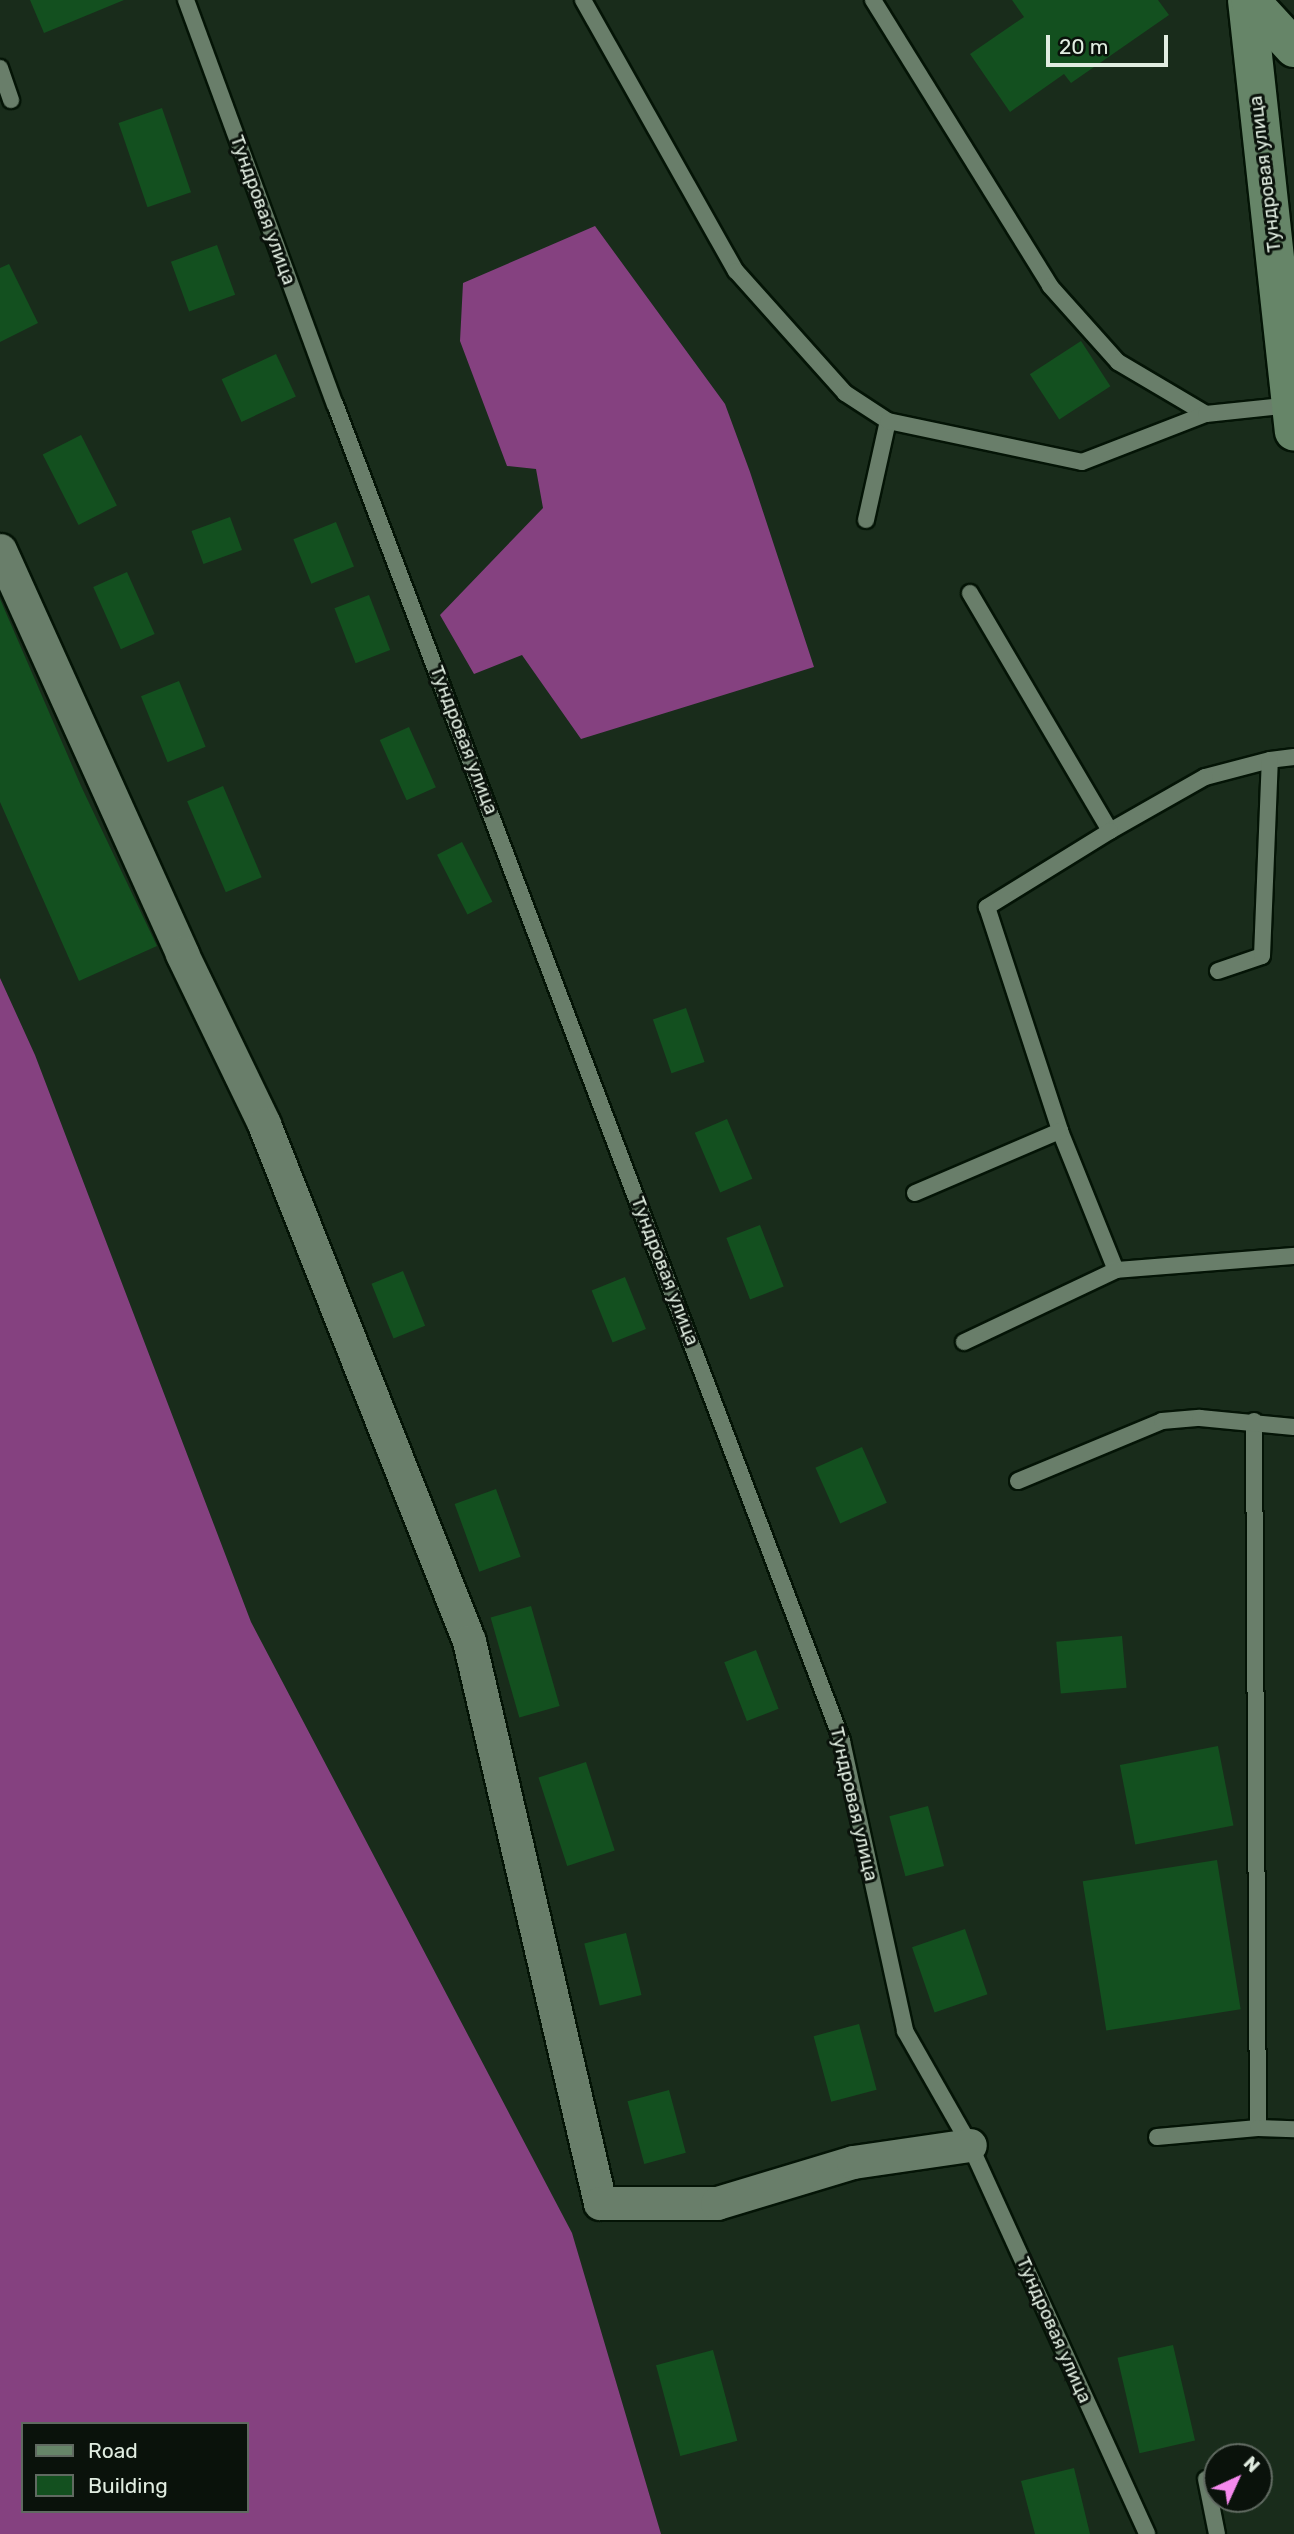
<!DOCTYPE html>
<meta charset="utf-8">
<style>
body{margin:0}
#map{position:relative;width:1294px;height:2534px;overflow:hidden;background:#192c1b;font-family:Rubik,sans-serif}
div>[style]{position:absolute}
.forest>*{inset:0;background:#854180}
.building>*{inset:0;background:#13501f;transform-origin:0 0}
.roads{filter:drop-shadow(2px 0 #041406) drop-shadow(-2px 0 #041406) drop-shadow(0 2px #041406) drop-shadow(0 -2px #041406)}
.lane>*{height:16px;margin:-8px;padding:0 8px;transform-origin:8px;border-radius:8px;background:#697e6a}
.street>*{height:33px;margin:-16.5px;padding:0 16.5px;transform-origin:16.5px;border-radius:16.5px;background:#697e6a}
.secondary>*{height:38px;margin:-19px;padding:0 19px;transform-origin:19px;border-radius:19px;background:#668568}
span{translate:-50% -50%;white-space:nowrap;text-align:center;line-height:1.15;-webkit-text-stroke:6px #0a120b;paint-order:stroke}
.street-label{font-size:19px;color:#e1ede1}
.legend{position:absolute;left:21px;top:2422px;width:228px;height:91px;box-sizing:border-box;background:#0a120b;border:2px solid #606a61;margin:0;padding:9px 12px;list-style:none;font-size:21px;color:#e1ede1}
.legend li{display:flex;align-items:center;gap:14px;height:35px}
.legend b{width:35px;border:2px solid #606a61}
.north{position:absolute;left:1203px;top:2443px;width:70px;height:70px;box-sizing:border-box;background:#0a120b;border:2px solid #606a61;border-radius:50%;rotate:45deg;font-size:19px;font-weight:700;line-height:28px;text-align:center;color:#e1ede1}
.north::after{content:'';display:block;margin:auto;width:24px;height:32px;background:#f689ee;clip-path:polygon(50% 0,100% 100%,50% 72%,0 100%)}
.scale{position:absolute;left:1046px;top:35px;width:122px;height:32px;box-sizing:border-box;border:4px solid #e1ede1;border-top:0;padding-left:9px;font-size:21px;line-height:24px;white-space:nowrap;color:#e1ede1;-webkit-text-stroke:5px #0a120b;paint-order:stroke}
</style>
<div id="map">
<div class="forest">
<div style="clip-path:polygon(595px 226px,725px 404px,750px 472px,814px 667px,581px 739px,522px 655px,474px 674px,440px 615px,543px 508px,536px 469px,507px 466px,460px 341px,463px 283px)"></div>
<div style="clip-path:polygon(evenodd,0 978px,35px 1055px,251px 1622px,572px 2233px,661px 2534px,0 2534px,0 978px,23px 2424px,247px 2424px,247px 2511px,23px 2511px,23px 2424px)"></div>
</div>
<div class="building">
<div style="clip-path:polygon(30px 0,124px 0,44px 33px)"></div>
<div style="clip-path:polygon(1012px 0,1158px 0,1169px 15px,1071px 83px,1064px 74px,1010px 112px,970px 54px,1024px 17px)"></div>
<div style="left:162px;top:108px;width:89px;height:46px;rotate:71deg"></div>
<div style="left:217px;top:245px;width:53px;height:49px;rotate:70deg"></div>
<div style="clip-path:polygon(9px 264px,38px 323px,0 342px,0 268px)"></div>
<div style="left:1081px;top:341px;width:54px;height:61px;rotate:57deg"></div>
<div style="left:276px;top:354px;width:47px;height:60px;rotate:65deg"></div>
<div style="left:81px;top:435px;width:79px;height:43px;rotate:63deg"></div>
<div style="left:230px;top:517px;width:35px;height:41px;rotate:70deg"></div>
<div style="left:336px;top:522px;width:48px;height:46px;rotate:68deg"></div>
<div style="left:127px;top:572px;width:68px;height:37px;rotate:66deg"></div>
<div style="left:369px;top:595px;width:59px;height:37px;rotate:69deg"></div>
<div style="clip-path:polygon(0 599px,81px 786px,157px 946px,79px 981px,0 802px)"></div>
<div style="left:179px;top:681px;width:71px;height:41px;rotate:68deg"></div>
<div style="left:409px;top:727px;width:66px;height:32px;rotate:66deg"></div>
<div style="left:223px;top:786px;width:99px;height:39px;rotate:67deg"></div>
<div style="left:462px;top:842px;width:67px;height:28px;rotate:63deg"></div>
<div style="left:686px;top:1008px;width:57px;height:35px;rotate:71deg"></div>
<div style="left:727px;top:1119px;width:65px;height:35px;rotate:67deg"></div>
<div style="left:760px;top:1225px;width:66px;height:36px;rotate:69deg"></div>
<div style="left:403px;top:1271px;width:59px;height:34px;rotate:68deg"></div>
<div style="left:625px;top:1277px;width:56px;height:36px;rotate:68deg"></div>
<div style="left:862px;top:1447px;width:61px;height:51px;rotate:66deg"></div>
<div style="left:496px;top:1489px;width:72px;height:44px;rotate:70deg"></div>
<div style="left:531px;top:1606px;width:104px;height:42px;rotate:74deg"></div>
<div style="left:1122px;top:1636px;width:52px;height:66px;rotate:85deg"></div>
<div style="left:756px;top:1650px;width:63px;height:34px;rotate:69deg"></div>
<div style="left:1218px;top:1746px;width:81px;height:100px;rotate:79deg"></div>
<div style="left:586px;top:1762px;width:93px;height:50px;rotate:72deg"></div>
<div style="left:928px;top:1806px;width:62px;height:40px;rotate:75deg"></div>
<div style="left:1217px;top:1860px;width:151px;height:136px;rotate:81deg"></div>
<div style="left:965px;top:1929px;width:69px;height:56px;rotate:71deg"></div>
<div style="left:626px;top:1933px;width:64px;height:43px;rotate:76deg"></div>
<div style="left:859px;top:2024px;width:68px;height:47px;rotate:75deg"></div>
<div style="left:669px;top:2090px;width:65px;height:43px;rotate:75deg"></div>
<div style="left:1173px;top:2345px;width:98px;height:57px;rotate:77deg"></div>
<div style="left:713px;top:2350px;width:94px;height:59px;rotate:75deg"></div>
<div style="clip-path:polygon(1074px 2468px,1090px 2534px,1035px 2534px,1021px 2481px)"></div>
</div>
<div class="roads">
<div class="lane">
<div style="left:186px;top:0;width:431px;rotate:69.8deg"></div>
<div style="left:335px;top:404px;width:1430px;rotate:69.23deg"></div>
<div style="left:842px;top:1741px;width:297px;rotate:77.7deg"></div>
<div style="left:905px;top:2031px;width:131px;rotate:60.3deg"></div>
<div style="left:970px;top:2145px;width:427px;rotate:65.5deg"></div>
<div style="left:583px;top:0;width:311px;rotate:60.6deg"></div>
<div style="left:736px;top:271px;width:164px;rotate:48.2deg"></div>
<div style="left:845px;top:393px;width:51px;rotate:33.1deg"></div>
<div style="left:873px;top:0;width:336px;rotate:58.2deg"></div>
<div style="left:1050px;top:286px;width:102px;rotate:48.2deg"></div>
<div style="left:1118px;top:362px;width:102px;rotate:30.6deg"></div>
<div style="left:0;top:68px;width:34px;rotate:71deg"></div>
<div style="left:866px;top:520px;width:101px;rotate:-77.5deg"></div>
<div style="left:888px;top:421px;width:198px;rotate:11.9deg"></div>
<div style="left:1082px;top:462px;width:133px;rotate:-21.2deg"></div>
<div style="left:1206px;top:414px;width:85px;rotate:-6deg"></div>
<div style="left:970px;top:593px;width:276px;rotate:59.5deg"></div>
<div style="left:1294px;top:757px;width:24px;rotate:173deg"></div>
<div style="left:1270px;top:760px;width:67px;rotate:165.3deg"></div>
<div style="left:1205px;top:777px;width:109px;rotate:150.4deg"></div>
<div style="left:1110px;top:831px;width:145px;rotate:148.3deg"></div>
<div style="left:987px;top:907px;width:236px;rotate:71.9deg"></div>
<div style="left:1060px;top:1131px;width:150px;rotate:68.1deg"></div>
<div style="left:1116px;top:1270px;width:179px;rotate:-4.5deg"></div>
<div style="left:1218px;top:971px;width:46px;rotate:-18.8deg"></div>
<div style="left:1262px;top:956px;width:196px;rotate:-87.7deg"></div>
<div style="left:915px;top:1193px;width:158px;rotate:-23.2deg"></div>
<div style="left:964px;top:1342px;width:168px;rotate:-25.3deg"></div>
<div style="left:1254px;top:1421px;width:707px;rotate:89.68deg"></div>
<div style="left:1018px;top:1481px;width:156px;rotate:-22.6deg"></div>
<div style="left:1162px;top:1421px;width:38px;rotate:-5deg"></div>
<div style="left:1200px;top:1418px;width:94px;rotate:5.5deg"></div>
<div style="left:1157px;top:2137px;width:101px;rotate:-5.1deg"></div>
<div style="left:1258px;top:2128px;width:36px;rotate:2deg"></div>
<div style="left:1206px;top:2479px;width:56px;rotate:78.7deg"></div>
</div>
<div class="street">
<div style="left:0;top:550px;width:443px;rotate:65.7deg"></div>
<div style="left:182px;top:954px;width:189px;rotate:64.2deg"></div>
<div style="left:264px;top:1124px;width:556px;rotate:68.37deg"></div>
<div style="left:469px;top:1641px;width:577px;rotate:76.88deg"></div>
<div style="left:600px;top:2203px;width:117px"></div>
<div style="left:717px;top:2203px;width:142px;rotate:-16.8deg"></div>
<div style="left:853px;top:2162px;width:118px;rotate:-8.3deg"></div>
</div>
<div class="secondary">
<div style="left:1247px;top:0;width:434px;rotate:83.8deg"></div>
<div style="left:1250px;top:0;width:65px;rotate:47.5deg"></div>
</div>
</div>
<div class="street-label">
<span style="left:1265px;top:174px;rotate:-97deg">Тундровая улица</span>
<span style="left:263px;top:210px;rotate:70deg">Тундровая улица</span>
<span style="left:464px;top:740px;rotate:69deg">Тундровая улица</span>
<span style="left:665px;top:1271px;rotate:69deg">Тундровая улица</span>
<span style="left:854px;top:1804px;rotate:77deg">Тундровая улица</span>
<span style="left:1054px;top:2330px;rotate:66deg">Тундровая улица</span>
</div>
<ul class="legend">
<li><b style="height:9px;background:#668568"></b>Road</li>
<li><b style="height:19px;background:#13501f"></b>Building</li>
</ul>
<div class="north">N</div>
<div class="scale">20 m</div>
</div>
